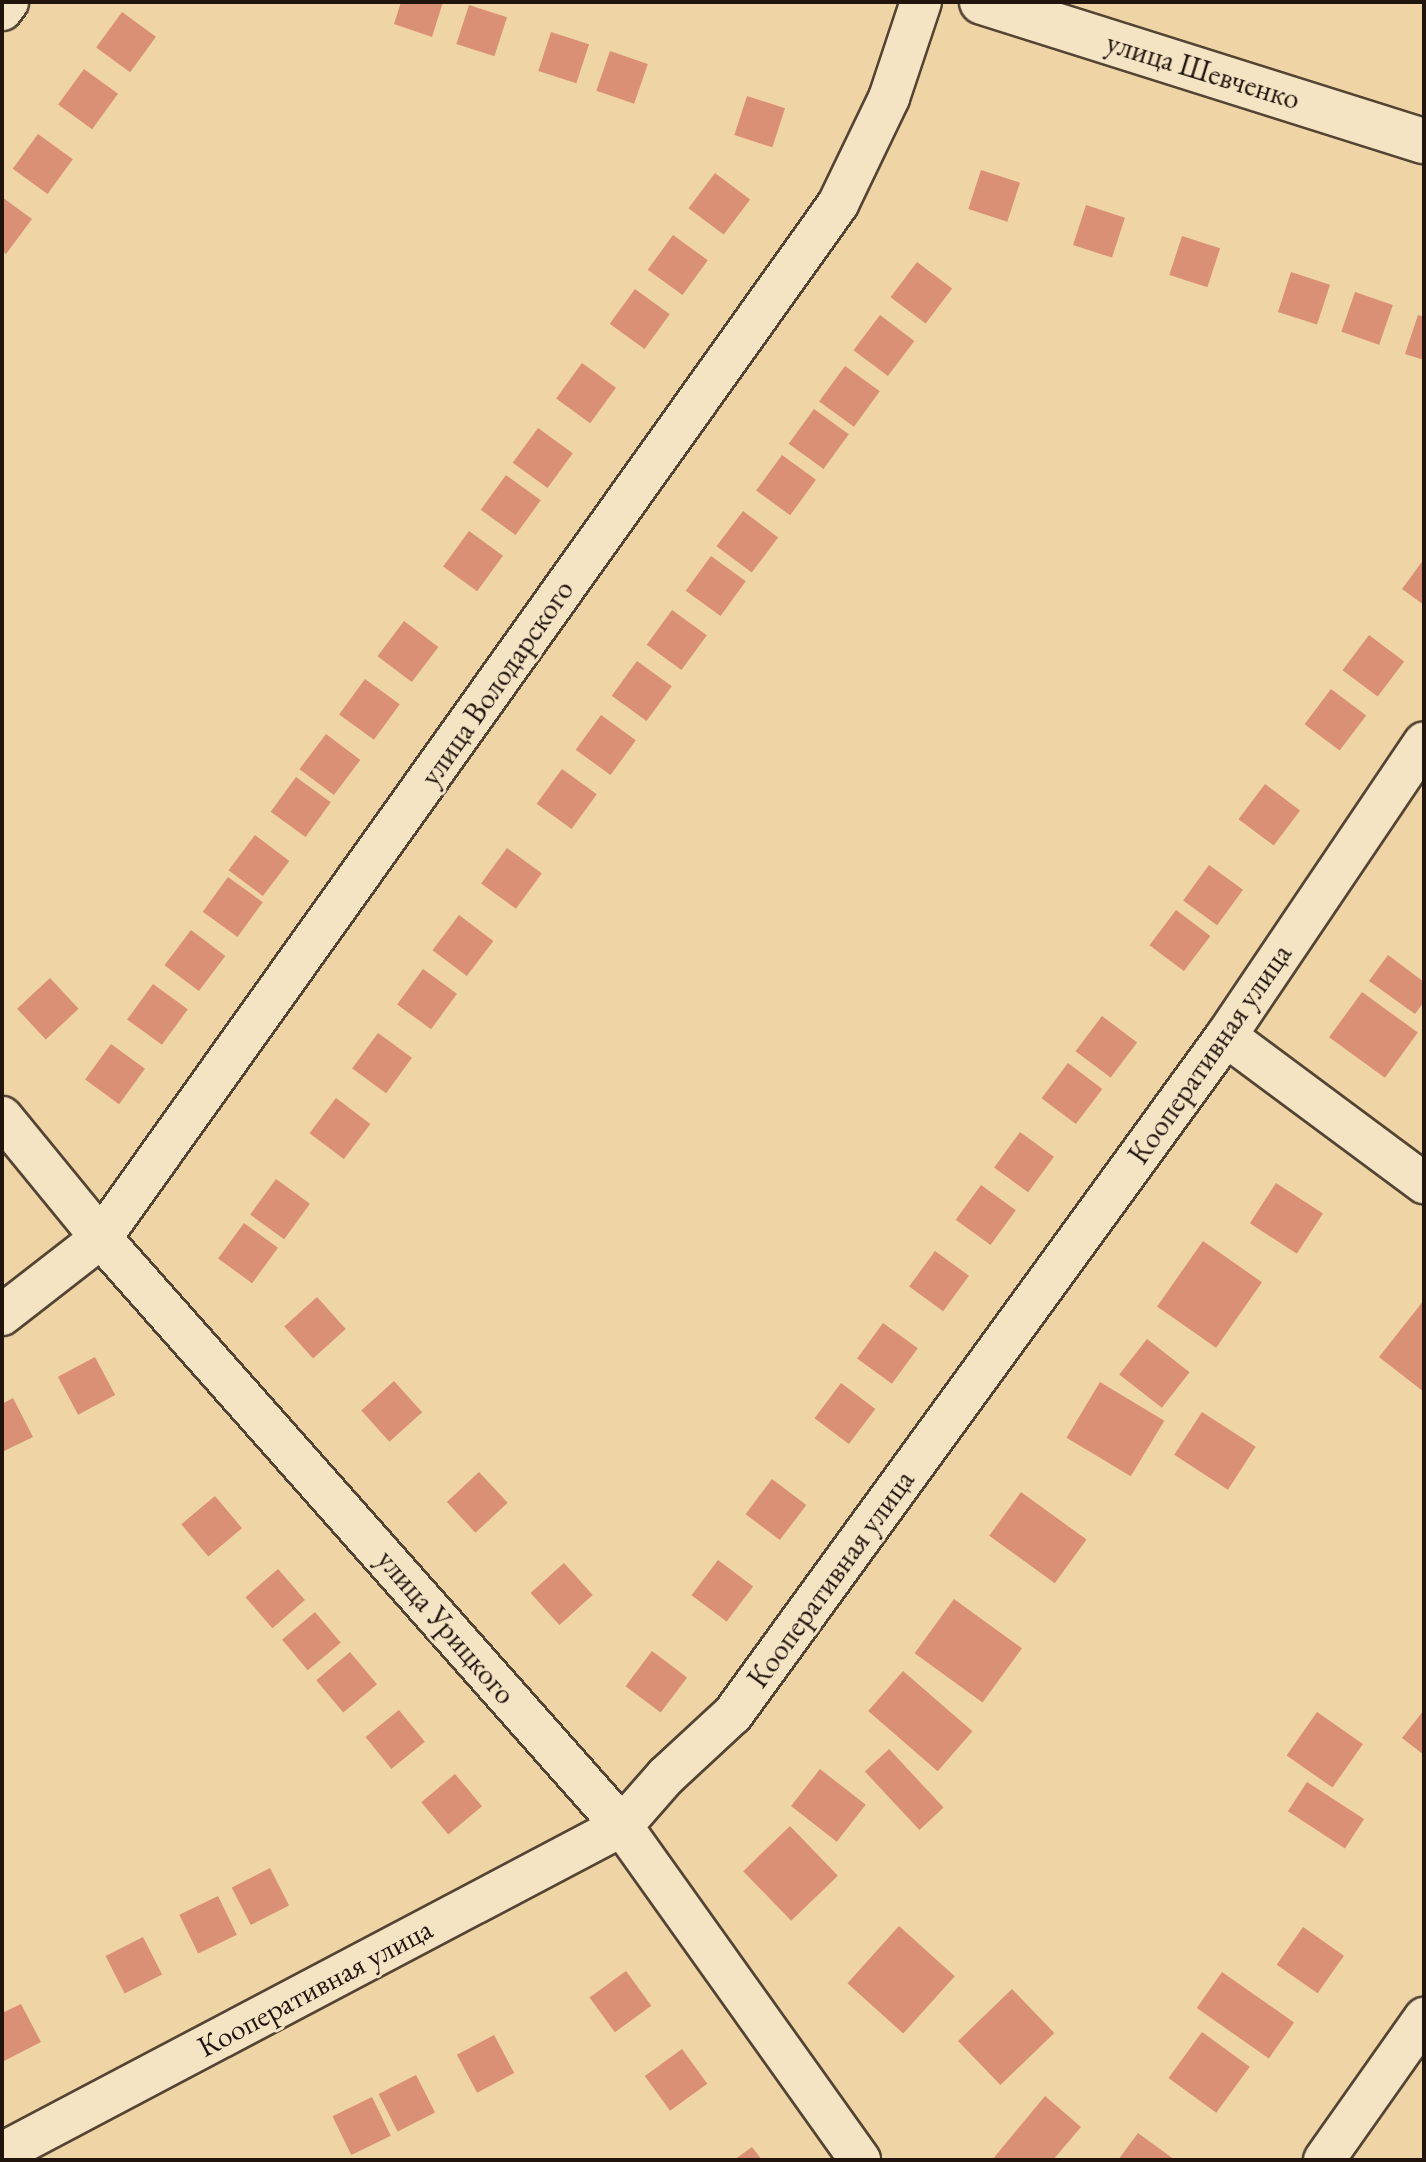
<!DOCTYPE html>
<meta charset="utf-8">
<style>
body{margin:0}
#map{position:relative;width:1426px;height:2162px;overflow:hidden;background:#efd5a5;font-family:"EB Garamond",serif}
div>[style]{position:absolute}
.building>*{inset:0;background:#da9075;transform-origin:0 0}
.roads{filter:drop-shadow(2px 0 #544433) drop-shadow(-2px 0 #544433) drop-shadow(0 2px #544433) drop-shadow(0 -2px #544433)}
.street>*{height:40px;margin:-20px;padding:0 20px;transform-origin:20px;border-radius:20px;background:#f5e4c4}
.secondary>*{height:44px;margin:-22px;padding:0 22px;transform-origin:22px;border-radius:22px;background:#f5e4c4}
span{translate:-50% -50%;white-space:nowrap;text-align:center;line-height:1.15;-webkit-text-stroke:6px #f5e4c4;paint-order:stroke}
.street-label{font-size:30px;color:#21140d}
.frame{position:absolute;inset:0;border:4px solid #21140d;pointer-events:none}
</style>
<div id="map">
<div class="building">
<div style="clip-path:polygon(401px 2px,443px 2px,432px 37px,394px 24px)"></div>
<div style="left:469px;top:5px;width:40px;height:41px;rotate:18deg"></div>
<div style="left:122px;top:12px;width:42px;height:44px;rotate:36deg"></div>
<div style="left:551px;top:32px;width:40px;height:41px;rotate:18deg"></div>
<div style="left:610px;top:51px;width:40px;height:42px;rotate:19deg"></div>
<div style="left:84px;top:69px;width:42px;height:44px;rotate:36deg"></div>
<div style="left:747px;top:96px;width:40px;height:41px;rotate:18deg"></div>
<div style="left:38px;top:134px;width:43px;height:43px;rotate:36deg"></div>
<div style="left:981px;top:170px;width:41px;height:41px;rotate:18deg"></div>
<div style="left:715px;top:173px;width:44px;height:44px;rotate:37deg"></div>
<div style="clip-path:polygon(2px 197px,32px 219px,6px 254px,2px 251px)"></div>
<div style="left:1086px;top:205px;width:41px;height:42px;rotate:18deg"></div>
<div style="left:673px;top:235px;width:43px;height:43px;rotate:36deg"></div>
<div style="left:1182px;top:236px;width:40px;height:41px;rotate:18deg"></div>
<div style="left:917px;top:262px;width:44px;height:44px;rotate:37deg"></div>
<div style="left:1291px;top:272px;width:41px;height:42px;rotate:18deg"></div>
<div style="left:635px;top:289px;width:43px;height:43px;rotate:36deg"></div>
<div style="left:1355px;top:292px;width:40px;height:42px;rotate:19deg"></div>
<div style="left:880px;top:315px;width:43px;height:44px;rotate:37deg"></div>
<div style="clip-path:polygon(1418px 315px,1424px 317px,1424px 360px,1405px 354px)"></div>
<div style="left:582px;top:363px;width:42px;height:44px;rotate:36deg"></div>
<div style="left:845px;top:366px;width:43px;height:44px;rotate:36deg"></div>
<div style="left:814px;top:409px;width:43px;height:43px;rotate:36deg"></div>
<div style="left:538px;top:428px;width:43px;height:43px;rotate:36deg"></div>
<div style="left:782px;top:455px;width:42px;height:44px;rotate:36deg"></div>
<div style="left:506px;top:475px;width:43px;height:43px;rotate:36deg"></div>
<div style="left:743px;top:511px;width:44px;height:44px;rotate:37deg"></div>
<div style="left:469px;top:531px;width:42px;height:44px;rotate:36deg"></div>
<div style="left:711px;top:556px;width:43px;height:43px;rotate:36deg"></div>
<div style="clip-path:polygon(1424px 559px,1424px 605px,1402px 589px)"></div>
<div style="left:672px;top:610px;width:43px;height:43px;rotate:36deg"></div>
<div style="left:404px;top:621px;width:43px;height:44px;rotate:37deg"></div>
<div style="left:1369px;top:635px;width:44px;height:44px;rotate:37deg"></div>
<div style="left:637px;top:661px;width:43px;height:43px;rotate:36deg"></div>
<div style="left:365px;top:679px;width:43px;height:44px;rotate:36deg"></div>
<div style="left:1331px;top:689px;width:44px;height:44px;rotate:37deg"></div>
<div style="left:601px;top:715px;width:43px;height:43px;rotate:36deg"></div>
<div style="left:326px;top:734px;width:43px;height:44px;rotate:37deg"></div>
<div style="left:562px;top:769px;width:43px;height:43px;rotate:36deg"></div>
<div style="left:296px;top:777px;width:43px;height:43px;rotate:36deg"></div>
<div style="left:1265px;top:784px;width:44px;height:44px;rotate:37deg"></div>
<div style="left:255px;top:835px;width:43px;height:44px;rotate:37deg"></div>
<div style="left:507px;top:848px;width:43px;height:44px;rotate:36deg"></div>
<div style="left:1209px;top:865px;width:42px;height:44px;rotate:36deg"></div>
<div style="left:228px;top:877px;width:43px;height:43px;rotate:36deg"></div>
<div style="left:1176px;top:910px;width:43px;height:44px;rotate:37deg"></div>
<div style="left:459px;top:915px;width:43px;height:44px;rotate:37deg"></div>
<div style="left:191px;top:930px;width:43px;height:44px;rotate:37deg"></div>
<div style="clip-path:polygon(1388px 955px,1424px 982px,1424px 1002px,1415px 1014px,1369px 981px)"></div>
<div style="left:423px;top:969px;width:42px;height:44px;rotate:36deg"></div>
<div style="left:50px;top:978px;width:42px;height:45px;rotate:47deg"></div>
<div style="left:153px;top:984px;width:43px;height:44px;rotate:36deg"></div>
<div style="left:1362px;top:992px;width:69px;height:56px;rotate:36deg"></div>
<div style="left:1102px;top:1016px;width:44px;height:44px;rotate:37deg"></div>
<div style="left:378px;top:1033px;width:42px;height:44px;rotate:36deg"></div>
<div style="left:111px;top:1044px;width:42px;height:44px;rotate:36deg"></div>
<div style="left:1068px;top:1063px;width:43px;height:44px;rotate:37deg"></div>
<div style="left:336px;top:1098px;width:43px;height:44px;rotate:37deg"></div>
<div style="left:1020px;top:1132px;width:42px;height:44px;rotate:36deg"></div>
<div style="left:276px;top:1179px;width:42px;height:44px;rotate:36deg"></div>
<div style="left:1276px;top:1183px;width:56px;height:48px;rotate:33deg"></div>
<div style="left:981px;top:1185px;width:43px;height:43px;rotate:36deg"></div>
<div style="left:244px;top:1223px;width:42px;height:44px;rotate:36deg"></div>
<div style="left:1203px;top:1241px;width:72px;height:80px;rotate:35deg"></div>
<div style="left:935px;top:1251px;width:42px;height:44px;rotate:36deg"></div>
<div style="left:317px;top:1297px;width:43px;height:44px;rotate:48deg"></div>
<div style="clip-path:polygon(1424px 1300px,1424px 1392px,1379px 1357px)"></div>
<div style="left:883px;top:1323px;width:43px;height:44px;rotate:36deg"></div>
<div style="left:1147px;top:1339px;width:54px;height:45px;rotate:38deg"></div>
<div style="left:95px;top:1357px;width:43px;height:42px;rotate:62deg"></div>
<div style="left:394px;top:1381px;width:42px;height:44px;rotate:48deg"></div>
<div style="left:1100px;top:1382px;width:75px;height:65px;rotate:31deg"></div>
<div style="left:841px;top:1383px;width:43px;height:44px;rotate:37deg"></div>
<div style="clip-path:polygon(13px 1398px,33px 1437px,2px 1452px,2px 1404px)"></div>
<div style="left:1202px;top:1412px;width:64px;height:51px;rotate:33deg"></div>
<div style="left:479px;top:1472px;width:42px;height:44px;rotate:47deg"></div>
<div style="left:772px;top:1479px;width:43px;height:44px;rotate:37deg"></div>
<div style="left:1021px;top:1492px;width:81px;height:54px;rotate:36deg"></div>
<div style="left:215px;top:1496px;width:42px;height:44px;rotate:50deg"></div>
<div style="left:718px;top:1560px;width:44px;height:44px;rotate:37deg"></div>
<div style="left:564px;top:1563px;width:43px;height:45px;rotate:48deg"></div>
<div style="left:278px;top:1569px;width:41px;height:43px;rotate:49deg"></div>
<div style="left:954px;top:1599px;width:84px;height:67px;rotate:36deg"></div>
<div style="left:315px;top:1612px;width:40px;height:43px;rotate:50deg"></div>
<div style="left:652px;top:1651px;width:44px;height:44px;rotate:37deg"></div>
<div style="left:350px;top:1652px;width:42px;height:44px;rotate:50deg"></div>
<div style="left:903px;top:1671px;width:92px;height:53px;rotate:41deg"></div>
<div style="left:399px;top:1710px;width:41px;height:43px;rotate:51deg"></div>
<div style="clip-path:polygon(1424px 1710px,1424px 1755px,1402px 1738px)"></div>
<div style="left:1317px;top:1712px;width:56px;height:53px;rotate:35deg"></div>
<div style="left:889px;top:1749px;width:80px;height:33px;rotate:47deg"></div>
<div style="left:820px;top:1769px;width:58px;height:47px;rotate:38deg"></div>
<div style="left:455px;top:1774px;width:42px;height:44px;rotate:50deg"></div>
<div style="left:1307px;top:1782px;width:68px;height:35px;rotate:33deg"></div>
<div style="left:790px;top:1826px;width:69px;height:65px;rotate:46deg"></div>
<div style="left:270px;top:1868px;width:42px;height:43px;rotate:63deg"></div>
<div style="left:218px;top:1896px;width:43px;height:43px;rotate:64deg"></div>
<div style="left:899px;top:1926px;width:75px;height:77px;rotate:42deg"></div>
<div style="left:1303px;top:1927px;width:50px;height:46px;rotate:35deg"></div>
<div style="left:143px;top:1937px;width:42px;height:42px;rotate:63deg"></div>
<div style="left:626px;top:1971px;width:43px;height:45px;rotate:54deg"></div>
<div style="left:1222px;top:1972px;width:88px;height:44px;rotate:35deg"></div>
<div style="left:1012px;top:1989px;width:61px;height:75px;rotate:46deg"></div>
<div style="clip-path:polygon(21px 2004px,41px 2042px,2px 2062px,2px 2013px)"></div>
<div style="left:1202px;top:2032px;width:59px;height:57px;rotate:36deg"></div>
<div style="left:494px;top:2035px;width:43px;height:42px;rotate:62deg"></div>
<div style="left:682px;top:2049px;width:43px;height:46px;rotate:54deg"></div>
<div style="left:416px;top:2075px;width:42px;height:42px;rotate:63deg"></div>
<div style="clip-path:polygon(1045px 2096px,1081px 2127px,1053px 2160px,992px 2160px)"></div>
<div style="left:372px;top:2097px;width:43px;height:44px;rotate:64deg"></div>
<div style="clip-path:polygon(1138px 2133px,1175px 2160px,1118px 2160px)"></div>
<div style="clip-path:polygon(752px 2147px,762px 2160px,734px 2160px)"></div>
</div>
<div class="roads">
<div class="street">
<div style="left:2px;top:10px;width:10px;rotate:-53deg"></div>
<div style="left:1226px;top:1036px;width:247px;rotate:36.6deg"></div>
<div style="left:2px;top:1117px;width:156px;rotate:50.7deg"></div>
<div style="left:101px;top:1238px;width:786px;rotate:48.46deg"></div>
<div style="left:622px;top:1826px;width:410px;rotate:54.5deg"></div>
<div style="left:2px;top:1315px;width:125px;rotate:-37.9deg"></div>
<div style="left:101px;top:1238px;width:1270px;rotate:-54.52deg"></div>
<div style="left:838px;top:204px;width:118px;rotate:-64.3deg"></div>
<div style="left:889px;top:98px;width:101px;rotate:-71.6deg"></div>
<div style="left:2px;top:2153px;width:701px;rotate:-27.81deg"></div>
<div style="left:622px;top:1826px;width:67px;rotate:-48.7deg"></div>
<div style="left:666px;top:1776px;width:91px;rotate:-42.8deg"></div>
<div style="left:733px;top:1714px;width:838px;rotate:-53.98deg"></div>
<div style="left:1226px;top:1036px;width:354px;rotate:-56deg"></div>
<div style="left:1324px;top:2160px;width:174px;rotate:-54.8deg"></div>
</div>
<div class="secondary">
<div style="left:982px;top:2px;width:463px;rotate:17.5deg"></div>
</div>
</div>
<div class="street-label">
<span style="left:1203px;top:71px;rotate:17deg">улица Шевченко</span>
<span style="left:497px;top:683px;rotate:-55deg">улица Володарского</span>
<span style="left:1210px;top:1054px;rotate:-55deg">Кооперативная улица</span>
<span style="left:831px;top:1579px;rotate:-54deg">Кооперативная улица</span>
<span style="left:446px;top:1627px;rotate:49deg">улица Урицкого</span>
<span style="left:315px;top:1988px;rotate:-28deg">Кооперативная улица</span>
</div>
<div class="frame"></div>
</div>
